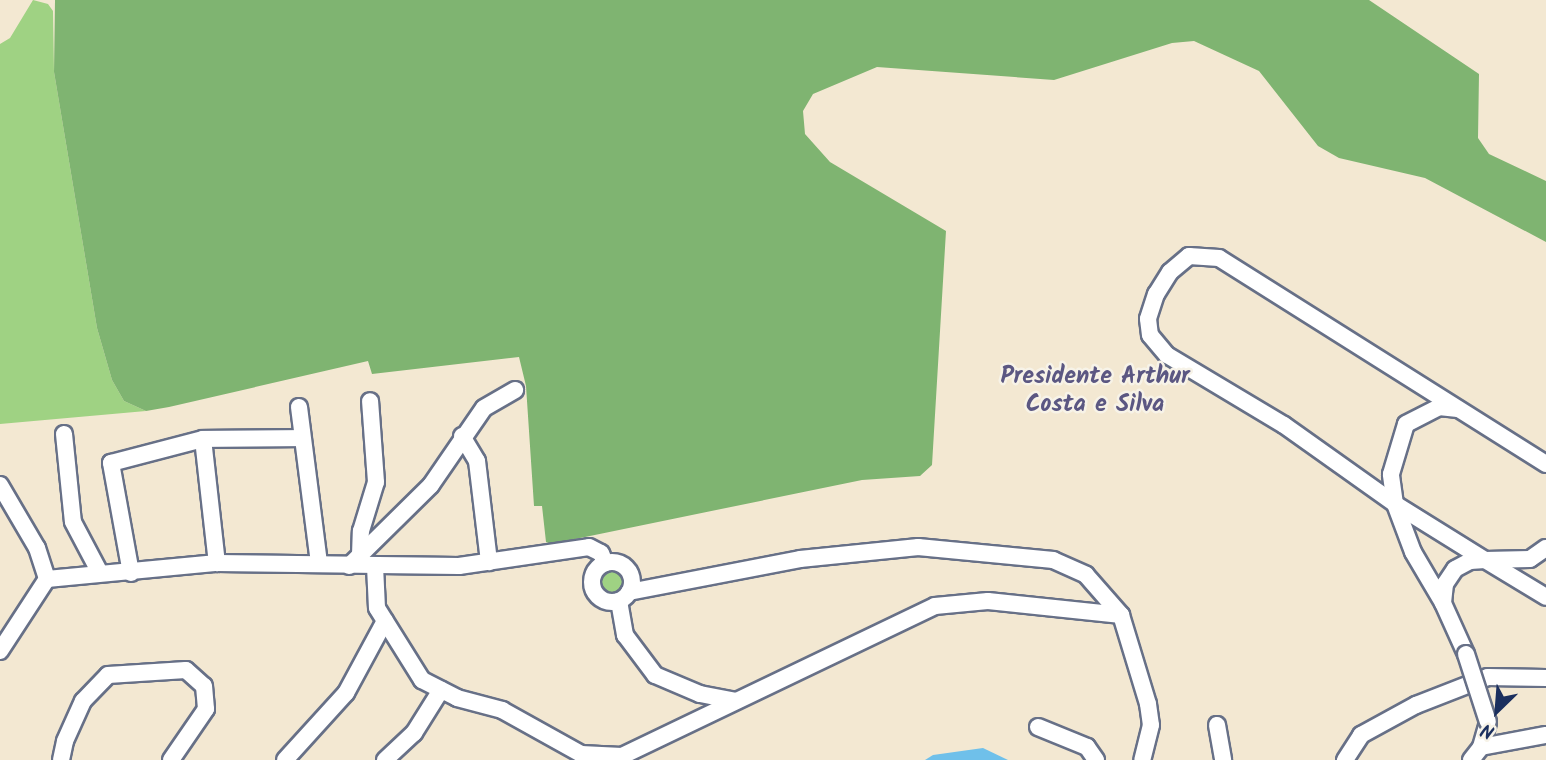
<!DOCTYPE html>
<style>
body{margin:0}
#map{position:relative;width:1546px;height:760px;overflow:hidden;background:#f3e8d2;font-family:Kalam,sans-serif}
div>[style]{position:absolute}
.green>*{inset:0;background:#9fd283}
.round{border-radius:50%}
.forest>*{inset:0;background:#7fb471}
.water>*{inset:0;background:#6fc0ea}
.roads{filter:drop-shadow(2px 0 #677087) drop-shadow(-2px 0 #677087) drop-shadow(0 2px #677087) drop-shadow(0 -2px #677087)}
.minor>*{height:16px;margin:-8px;padding:0 8px;transform-origin:8px;border-radius:8px;background:#fff}
.minor>.ring{margin:-8px;padding:0;box-sizing:content-box;background:none;border:16px solid #fff;border-radius:50%}
.bridges{filter:drop-shadow(2px 0 #677087) drop-shadow(-2px 0 #677087) drop-shadow(0 2px #677087) drop-shadow(0 -2px #677087)}
.minor-bridge>*{height:16px;margin:-8px;padding:0 8px;transform-origin:8px;border-radius:8px;background:#fff}
span{translate:-50% -50%;white-space:nowrap;text-align:center;line-height:1.15;-webkit-text-stroke:5px #f7f3e8;paint-order:stroke}
.district-label{font-size:24px;color:#5b5782;font-weight:700}
.north{position:absolute;left:1462px;top:676px;width:70px;height:70px;-webkit-text-stroke:5px #f7f3e8;paint-order:stroke;rotate:205deg;font-size:19px;font-weight:700;line-height:28px;text-align:center;color:#1b2f5e}
.north::after{content:'';display:block;margin:auto;width:24px;height:32px;background:#1b2f5e;clip-path:polygon(50% 0,100% 100%,50% 72%,0 100%)}
</style>
<div id="map">
<div class="green">
<div style="clip-path:polygon(33px 0,48px 4px,53px 11px,54px 72px,97px 328px,112px 380px,124px 401px,146px 411px,0 424px,0 44px,10px 38px)"></div>
<div class="round" style="left:598px;top:568px;width:28px;height:28px"></div>
</div>
<div class="forest">
<div style="clip-path:polygon(55px 0,1369px 0,1479px 74px,1478px 138px,1489px 154px,1546px 181px,1546px 242px,1425px 178px,1339px 158px,1318px 146px,1259px 71px,1194px 41px,1172px 43px,1054px 80px,877px 67px,813px 94px,803px 111px,805px 134px,830px 162px,946px 231px,932px 465px,920px 476px,862px 480px,551px 544px,546px 542px,542px 506px,534px 506px,526px 386px,519px 357px,372px 374px,368px 361px,169px 407px,146px 411px,124px 401px,112px 380px,97px 328px,54px 72px)"></div>
</div>
<div class="water">
<div style="clip-path:polygon(983px 748px,1008px 760px,925px 760px,933px 755px)"></div>
</div>
<div class="roads">
<div class="minor">
<div style="left:299px;top:407px;width:157px;rotate:82.7deg"></div>
<div style="left:64px;top:434px;width:88px;rotate:84.2deg"></div>
<div style="left:73px;top:522px;width:58px;rotate:62.1deg"></div>
<div style="left:462px;top:436px;width:29px;rotate:59deg"></div>
<div style="left:477px;top:461px;width:102px;rotate:83.2deg"></div>
<div style="left:203px;top:439px;width:125px;rotate:83.6deg"></div>
<div style="left:1546px;top:464px;width:386px;rotate:-147.8deg"></div>
<div style="left:1219px;top:258px;width:30px;rotate:-176deg"></div>
<div style="left:1189px;top:256px;width:25px;rotate:140deg"></div>
<div style="left:1170px;top:272px;width:26px;rotate:122deg"></div>
<div style="left:1156px;top:294px;width:26px;rotate:108deg"></div>
<div style="left:1148px;top:319px;width:16px;rotate:83deg"></div>
<div style="left:1150px;top:335px;width:26px;rotate:50deg"></div>
<div style="left:1167px;top:355px;width:136px;rotate:30.9deg"></div>
<div style="left:1284px;top:425px;width:136px;rotate:35.4deg"></div>
<div style="left:1395px;top:504px;width:106px;rotate:31.9deg"></div>
<div style="left:1485px;top:560px;width:45px;rotate:-1.3deg"></div>
<div style="left:1530px;top:559px;width:19px;rotate:-35deg"></div>
<div style="left:0;top:485px;width:73px;rotate:59.6deg"></div>
<div style="left:37px;top:548px;width:33px;rotate:72deg"></div>
<div style="left:360px;top:555px;width:24px;rotate:-88deg"></div>
<div style="left:361px;top:531px;width:51px;rotate:-73deg"></div>
<div style="left:376px;top:482px;width:81px;rotate:-94.2deg"></div>
<div class="ring" style="left:592px;top:562px;width:24px;height:24px"></div>
<div style="left:349px;top:566px;width:115px;rotate:-44.6deg"></div>
<div style="left:431px;top:485px;width:93px;rotate:-55.5deg"></div>
<div style="left:484px;top:408px;width:36px;rotate:-30deg"></div>
<div style="left:375px;top:566px;width:42px;rotate:87.3deg"></div>
<div style="left:377px;top:608px;width:85px;rotate:58deg"></div>
<div style="left:422px;top:680px;width:39px;rotate:27deg"></div>
<div style="left:457px;top:698px;width:47px;rotate:14.9deg"></div>
<div style="left:502px;top:710px;width:90px;rotate:29.1deg"></div>
<div style="left:581px;top:754px;width:41px;rotate:2.8deg"></div>
<div style="left:622px;top:756px;width:347px;rotate:-25.6deg"></div>
<div style="left:935px;top:606px;width:53px;rotate:-5.4deg"></div>
<div style="left:988px;top:601px;width:134px;rotate:6deg"></div>
<div style="left:131px;top:573px;width:112px;rotate:-100.3deg"></div>
<div style="left:111px;top:463px;width:95px;rotate:-14.6deg"></div>
<div style="left:203px;top:439px;width:98px;rotate:-0.6deg"></div>
<div style="left:629px;top:592px;width:174px;rotate:-10.9deg"></div>
<div style="left:800px;top:559px;width:119px;rotate:-5.8deg"></div>
<div style="left:918px;top:547px;width:136px;rotate:5.5deg"></div>
<div style="left:1053px;top:560px;width:36px;rotate:24deg"></div>
<div style="left:1086px;top:575px;width:53px;rotate:48.8deg"></div>
<div style="left:1121px;top:615px;width:93px;rotate:73.1deg"></div>
<div style="left:1148px;top:704px;width:21px;rotate:82deg"></div>
<div style="left:1151px;top:725px;width:36px;rotate:104deg"></div>
<div style="left:619px;top:601px;width:35px;rotate:80deg"></div>
<div style="left:625px;top:635px;width:50px;rotate:53.1deg"></div>
<div style="left:655px;top:675px;width:49px;rotate:22.9deg"></div>
<div style="left:700px;top:694px;width:36px;rotate:11deg"></div>
<div style="left:1443px;top:603px;width:59px;rotate:-120.5deg"></div>
<div style="left:1413px;top:552px;width:51px;rotate:-110.6deg"></div>
<div style="left:1395px;top:504px;width:30px;rotate:-98deg"></div>
<div style="left:1391px;top:474px;width:52px;rotate:-73.3deg"></div>
<div style="left:1406px;top:424px;width:37px;rotate:-27deg"></div>
<div style="left:1439px;top:407px;width:19px;rotate:6deg"></div>
<div style="left:0;top:651px;width:86px;rotate:-56.9deg"></div>
<div style="left:47px;top:579px;width:171px;rotate:-5.4deg"></div>
<div style="left:217px;top:563px;width:242px;rotate:0.7deg"></div>
<div style="left:459px;top:566px;width:131px;rotate:-8.3deg"></div>
<div style="left:589px;top:547px;width:13px;rotate:27deg"></div>
<div style="left:601px;top:553px;width:11px;rotate:68deg"></div>
<div style="left:1466px;top:654px;width:56px;rotate:-114.3deg"></div>
<div style="left:1443px;top:603px;width:19px;rotate:-84deg"></div>
<div style="left:1445px;top:584px;width:18px;rotate:-56deg"></div>
<div style="left:1455px;top:569px;width:17px;rotate:-28deg"></div>
<div style="left:1470px;top:561px;width:15px;rotate:-4deg"></div>
<div style="left:1485px;top:560px;width:71px;rotate:31.2deg"></div>
<div style="left:1217px;top:725px;width:36px;rotate:80deg"></div>
<div style="left:1038px;top:727px;width:53px;rotate:22.2deg"></div>
<div style="left:1087px;top:747px;width:16px;rotate:55deg"></div>
<div style="left:1481px;top:747px;width:66px;rotate:-10.5deg"></div>
<div style="left:61px;top:760px;width:19px;rotate:-78deg"></div>
<div style="left:65px;top:741px;width:44px;rotate:-65.8deg"></div>
<div style="left:83px;top:701px;width:36px;rotate:-46deg"></div>
<div style="left:108px;top:675px;width:78px;rotate:-3.7deg"></div>
<div style="left:186px;top:670px;width:24px;rotate:42deg"></div>
<div style="left:204px;top:686px;width:23px;rotate:85deg"></div>
<div style="left:206px;top:709px;width:62px;rotate:124.5deg"></div>
<div style="left:285px;top:760px;width:91px;rotate:-47.7deg"></div>
<div style="left:346px;top:693px;width:82px;rotate:-61.6deg"></div>
<div style="left:385px;top:760px;width:40px;rotate:-43deg"></div>
<div style="left:414px;top:733px;width:51px;rotate:-57.9deg"></div>
<div style="left:1345px;top:760px;width:30px;rotate:-57deg"></div>
<div style="left:1361px;top:735px;width:63px;rotate:-28.6deg"></div>
<div style="left:1416px;top:705px;width:77px;rotate:-21.3deg"></div>
<div style="left:1488px;top:677px;width:58px;rotate:1deg"></div>
<div style="left:1471px;top:760px;width:16px;rotate:-52deg"></div>
<div style="left:1481px;top:747px;width:26px;rotate:-74deg"></div>
</div>
</div>
<div class="bridges">
<div class="minor-bridge">
<div style="left:1466px;top:654px;width:71px;rotate:72.1deg"></div>
</div>
</div>
<div class="district-label">
<span style="left:1095px;top:391px">Presidente Arthur<br>Costa e Silva</span>
</div>
<div class="north">N</div>
</div>
